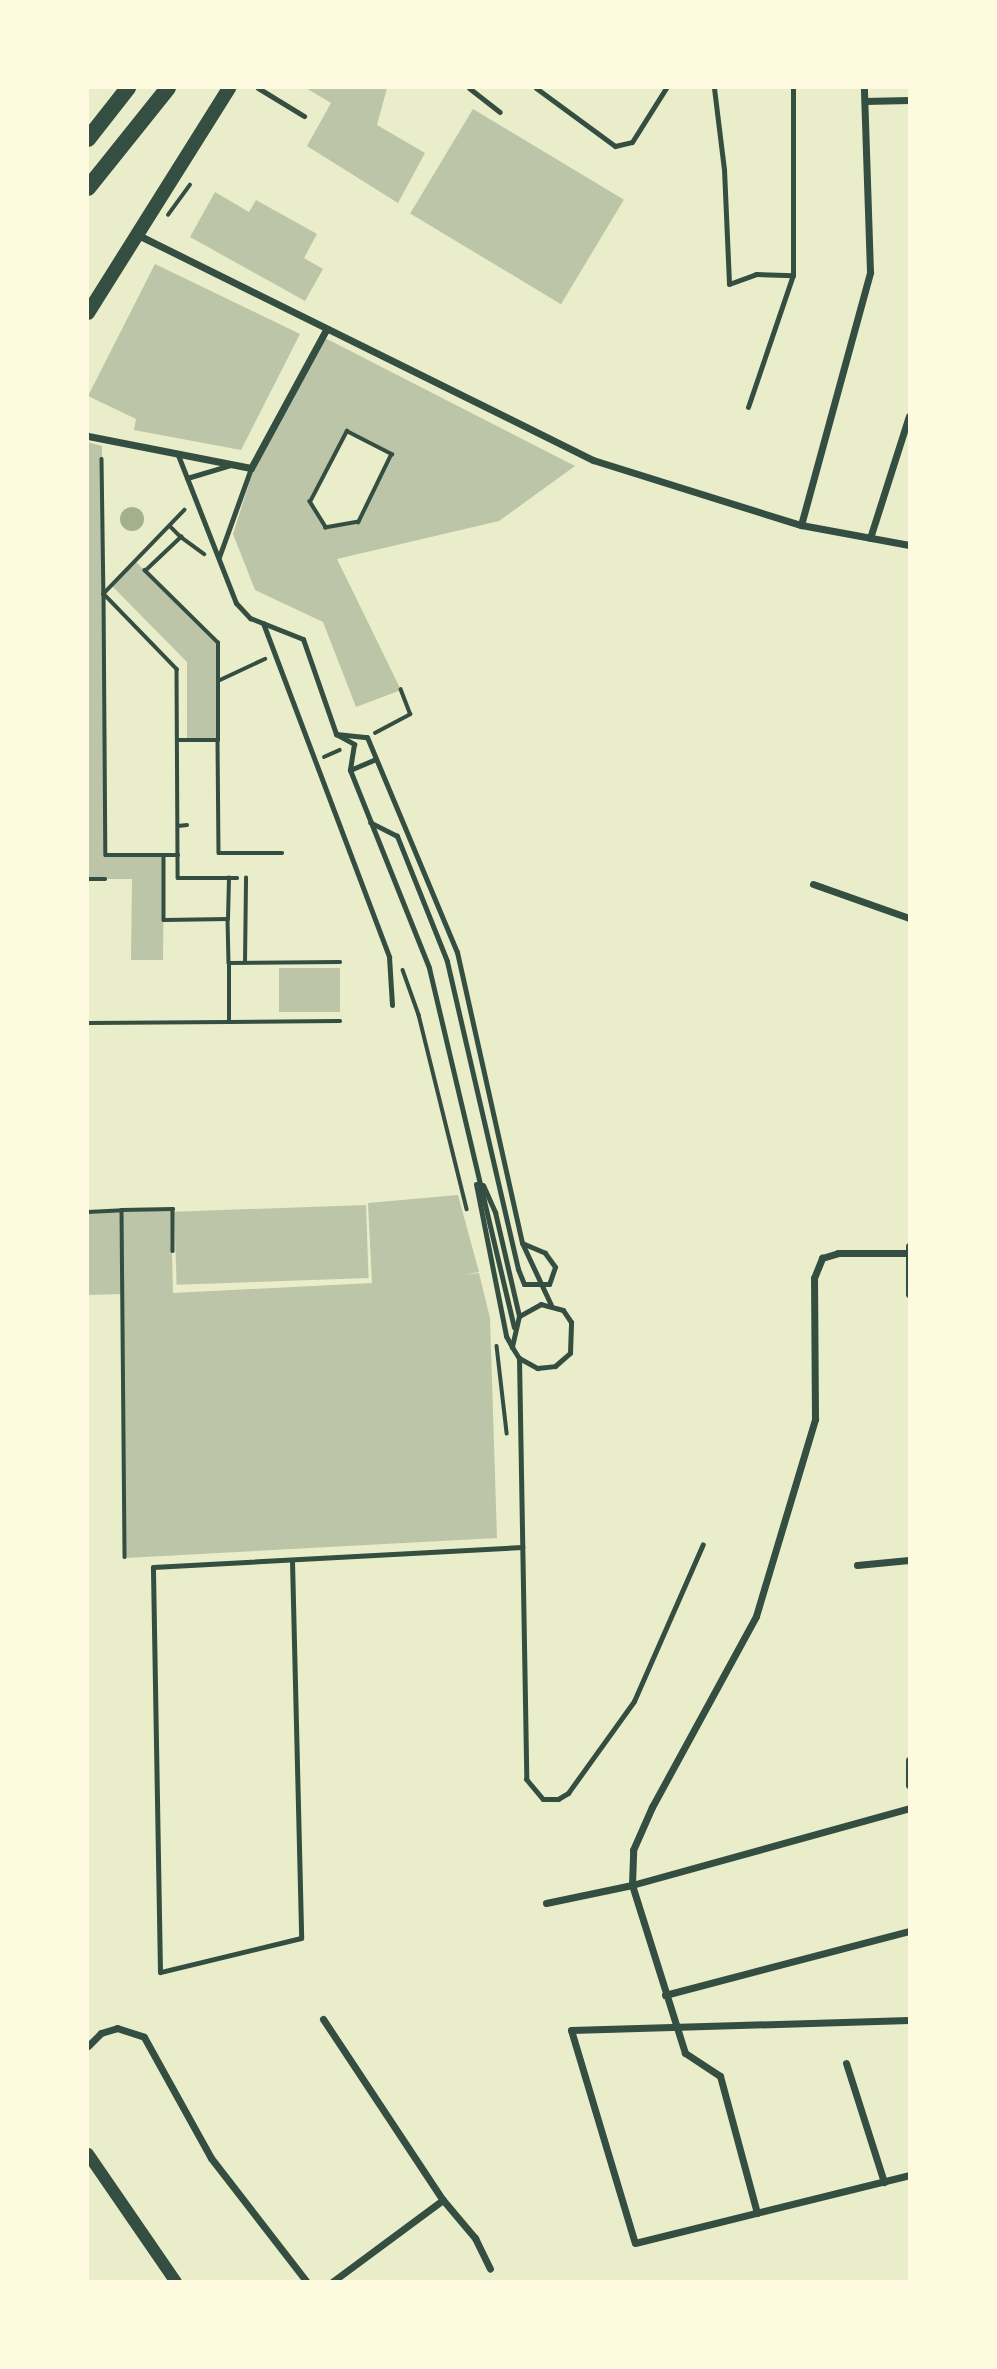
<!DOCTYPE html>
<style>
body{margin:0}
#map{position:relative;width:997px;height:2369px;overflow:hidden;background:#e9edc9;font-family:Raleway,sans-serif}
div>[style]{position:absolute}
.water>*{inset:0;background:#a3b18a}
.round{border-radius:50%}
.building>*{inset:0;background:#bcc5a7;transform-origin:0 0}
.path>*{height:3.5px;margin:-1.75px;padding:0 1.75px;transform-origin:1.75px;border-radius:1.75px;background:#344e41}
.service>*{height:5px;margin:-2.5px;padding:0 2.5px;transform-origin:2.5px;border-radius:2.5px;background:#344e41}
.minor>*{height:7px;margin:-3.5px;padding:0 3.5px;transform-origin:3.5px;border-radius:3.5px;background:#344e41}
.tertiary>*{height:12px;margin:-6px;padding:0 6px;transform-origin:6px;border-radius:6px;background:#344e41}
.secondary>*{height:14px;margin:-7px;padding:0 7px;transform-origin:7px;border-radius:7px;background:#344e41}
.primary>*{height:16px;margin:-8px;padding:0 8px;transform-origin:8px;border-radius:8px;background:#344e41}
span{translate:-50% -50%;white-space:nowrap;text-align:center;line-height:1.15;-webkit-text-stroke:5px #fefae0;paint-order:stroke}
.frame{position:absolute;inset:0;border:89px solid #fefae0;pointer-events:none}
</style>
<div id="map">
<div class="water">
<div class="round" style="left:120px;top:507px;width:24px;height:24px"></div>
</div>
<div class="building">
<div style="clip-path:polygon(306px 88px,387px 88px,377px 125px,425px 153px,398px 203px,307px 146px,331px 103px)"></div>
<div style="left:473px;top:109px;width:176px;height:122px;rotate:31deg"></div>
<div style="clip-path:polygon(215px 192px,249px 212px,256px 200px,317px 234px,304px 258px,323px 269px,305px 301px,190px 237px)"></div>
<div style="clip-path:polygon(155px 264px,300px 334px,241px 450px,134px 430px,136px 419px,88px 396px)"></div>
<div style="clip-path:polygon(evenodd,325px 338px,575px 466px,499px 521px,337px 559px,401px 690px,356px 707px,323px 622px,255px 590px,233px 534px,253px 471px,325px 338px,347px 431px,392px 454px,359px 522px,326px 528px,310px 502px,347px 431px)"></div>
<div style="clip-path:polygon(88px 442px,102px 446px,106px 855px,164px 855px,163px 960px,131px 960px,132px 879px,88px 879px)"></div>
<div style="clip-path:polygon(136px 562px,218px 643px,218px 740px,187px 740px,187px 662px,111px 585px)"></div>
<div style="left:340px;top:968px;width:44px;height:61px;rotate:90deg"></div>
<div style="clip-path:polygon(458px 1195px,479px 1272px,463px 1275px,479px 1273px,490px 1318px,497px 1538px,126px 1558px,123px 1294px,88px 1295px,88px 1213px,171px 1210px,173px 1293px,372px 1283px,368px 1203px)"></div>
<div style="left:366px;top:1205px;width:73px;height:192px;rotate:88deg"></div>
</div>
<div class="path">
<div style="left:168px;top:215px;width:37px;rotate:-54deg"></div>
<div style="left:347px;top:431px;width:51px;rotate:27.1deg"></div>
<div style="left:392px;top:454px;width:76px;rotate:115.9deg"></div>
<div style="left:359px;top:522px;width:34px;rotate:170deg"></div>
<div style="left:326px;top:528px;width:31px;rotate:-122deg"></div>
<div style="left:310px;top:502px;width:80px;rotate:-62.5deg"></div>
<div style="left:102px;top:459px;width:135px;rotate:89.2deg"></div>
<div style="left:104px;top:594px;width:105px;rotate:45.8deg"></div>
<div style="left:177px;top:669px;width:209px;rotate:89.7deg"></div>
<div style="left:178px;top:878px;width:51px"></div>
<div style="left:185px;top:510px;width:117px;rotate:134deg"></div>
<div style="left:104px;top:594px;width:261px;rotate:89.6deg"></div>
<div style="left:106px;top:855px;width:58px"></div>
<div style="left:164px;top:855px;width:65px;rotate:90deg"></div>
<div style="left:164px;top:920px;width:64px;rotate:-0.9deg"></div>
<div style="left:228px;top:919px;width:44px;rotate:88.7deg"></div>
<div style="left:229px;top:963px;width:111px;rotate:-0.5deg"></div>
<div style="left:170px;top:526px;width:16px;rotate:45deg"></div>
<div style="left:218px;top:681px;width:52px;rotate:-25.1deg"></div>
<div style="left:375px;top:733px;width:40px;rotate:-28deg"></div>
<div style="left:410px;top:714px;width:26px;rotate:-111deg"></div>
<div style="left:178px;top:740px;width:40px"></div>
<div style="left:218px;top:740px;width:97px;rotate:-90deg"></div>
<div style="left:218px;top:643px;width:103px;rotate:-135.4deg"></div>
<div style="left:145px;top:571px;width:50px;rotate:-43.4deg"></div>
<div style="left:181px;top:537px;width:29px;rotate:36deg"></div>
<div style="left:218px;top:740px;width:113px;rotate:89.5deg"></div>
<div style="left:219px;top:853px;width:63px"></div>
<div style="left:324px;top:757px;width:17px;rotate:-24deg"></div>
<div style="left:178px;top:826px;width:9px;rotate:-6deg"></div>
<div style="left:164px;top:855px;width:14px"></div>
<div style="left:88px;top:879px;width:17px"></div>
<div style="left:228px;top:919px;width:41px;rotate:-88.6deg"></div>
<div style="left:229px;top:878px;width:8px"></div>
<div style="left:245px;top:963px;width:85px;rotate:-89.3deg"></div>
<div style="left:403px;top:970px;width:48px;rotate:70.4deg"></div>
<div style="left:419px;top:1015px;width:200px;rotate:76.1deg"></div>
<div style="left:229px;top:1022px;width:111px;rotate:-0.5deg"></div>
<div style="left:88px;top:1023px;width:141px;rotate:-0.4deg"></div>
<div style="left:229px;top:1022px;width:59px;rotate:-90deg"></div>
<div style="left:122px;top:1210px;width:51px;rotate:-1.1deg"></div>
<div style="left:173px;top:1209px;width:42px;rotate:90deg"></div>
<div style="left:88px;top:1212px;width:34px;rotate:-3deg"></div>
<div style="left:122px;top:1210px;width:347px;rotate:89.5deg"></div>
<div style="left:497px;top:1346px;width:88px;rotate:83.4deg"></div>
</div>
<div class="service">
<div style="left:258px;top:88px;width:54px;rotate:31.3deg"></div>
<div style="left:469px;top:88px;width:39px;rotate:38deg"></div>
<div style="left:536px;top:88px;width:98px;rotate:36.3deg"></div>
<div style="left:615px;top:146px;width:17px;rotate:-13deg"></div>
<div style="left:632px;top:142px;width:64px;rotate:-57.8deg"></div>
<div style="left:714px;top:88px;width:82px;rotate:83deg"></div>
<div style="left:724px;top:169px;width:115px;rotate:87.5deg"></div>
<div style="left:729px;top:284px;width:29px;rotate:-20deg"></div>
<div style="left:756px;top:274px;width:37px;rotate:2deg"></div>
<div style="left:748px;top:407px;width:139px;rotate:-71.2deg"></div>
<div style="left:793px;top:275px;width:187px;rotate:-90deg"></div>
<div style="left:178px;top:455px;width:159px;rotate:68.6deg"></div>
<div style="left:236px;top:603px;width:21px;rotate:47deg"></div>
<div style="left:250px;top:618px;width:57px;rotate:21.6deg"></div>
<div style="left:303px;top:639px;width:101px;rotate:70.8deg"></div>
<div style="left:336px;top:734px;width:21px;rotate:29deg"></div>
<div style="left:354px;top:744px;width:26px;rotate:99deg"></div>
<div style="left:350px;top:770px;width:213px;rotate:68.2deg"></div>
<div style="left:429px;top:968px;width:369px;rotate:76.7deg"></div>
<div style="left:187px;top:478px;width:46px;rotate:-16.5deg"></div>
<div style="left:219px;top:557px;width:95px;rotate:-70.2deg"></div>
<div style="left:263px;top:623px;width:357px;rotate:69.3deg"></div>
<div style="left:389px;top:957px;width:48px;rotate:86.4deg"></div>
<div style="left:336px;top:734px;width:31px;rotate:6deg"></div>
<div style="left:367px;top:737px;width:233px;rotate:67.3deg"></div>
<div style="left:457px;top:952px;width:298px;rotate:77.4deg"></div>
<div style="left:522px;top:1243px;width:25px;rotate:23deg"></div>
<div style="left:545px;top:1253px;width:17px;rotate:54deg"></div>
<div style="left:555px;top:1267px;width:18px;rotate:109deg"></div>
<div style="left:549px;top:1284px;width:25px;rotate:180deg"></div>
<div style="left:524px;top:1284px;width:16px;rotate:-112deg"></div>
<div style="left:518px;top:1269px;width:316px;rotate:-103deg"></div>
<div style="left:447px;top:961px;width:135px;rotate:-111.8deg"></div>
<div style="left:397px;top:836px;width:30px;rotate:-153deg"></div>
<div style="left:350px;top:770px;width:28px;rotate:-23deg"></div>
<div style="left:476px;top:1184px;width:155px;rotate:78.8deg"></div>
<div style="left:506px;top:1336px;width:13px;rotate:61deg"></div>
<div style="left:512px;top:1347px;width:13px;rotate:58deg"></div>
<div style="left:519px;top:1358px;width:21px;rotate:29deg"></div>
<div style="left:537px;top:1368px;width:18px;rotate:-6deg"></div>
<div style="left:555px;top:1366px;width:20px;rotate:-41deg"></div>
<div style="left:570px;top:1353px;width:31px;rotate:-88deg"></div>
<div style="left:571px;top:1322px;width:14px;rotate:-124deg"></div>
<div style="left:563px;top:1310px;width:23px;rotate:-165deg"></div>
<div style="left:541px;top:1304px;width:25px;rotate:151deg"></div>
<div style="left:519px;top:1316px;width:32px;rotate:103deg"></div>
<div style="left:483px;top:1185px;width:30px;rotate:66deg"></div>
<div style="left:495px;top:1212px;width:107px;rotate:77deg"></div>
<div style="left:523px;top:1245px;width:66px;rotate:65deg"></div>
<div style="left:519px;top:1358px;width:421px;rotate:89deg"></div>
<div style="left:526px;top:1779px;width:26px;rotate:50deg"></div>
<div style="left:543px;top:1799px;width:15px"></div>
<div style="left:558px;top:1799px;width:12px;rotate:-31deg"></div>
<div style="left:568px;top:1793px;width:113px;rotate:-54.3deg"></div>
<div style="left:634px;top:1701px;width:171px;rotate:-66.3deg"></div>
<div style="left:292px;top:1561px;width:377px;rotate:88.6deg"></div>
<div style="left:301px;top:1938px;width:145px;rotate:166.4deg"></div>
<div style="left:160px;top:1972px;width:405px;rotate:-91deg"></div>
<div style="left:153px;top:1567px;width:370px;rotate:-3.1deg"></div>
</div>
<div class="minor">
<div style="left:865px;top:101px;width:44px;rotate:-1.3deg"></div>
<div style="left:136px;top:234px;width:510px;rotate:26.31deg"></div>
<div style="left:593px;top:460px;width:218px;rotate:17.4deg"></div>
<div style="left:801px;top:525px;width:110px;rotate:10.5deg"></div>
<div style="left:88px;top:436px;width:166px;rotate:11.1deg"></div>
<div style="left:251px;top:468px;width:157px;rotate:-61.5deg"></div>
<div style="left:801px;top:525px;width:262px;rotate:-74.7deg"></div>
<div style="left:870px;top:272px;width:184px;rotate:-91.9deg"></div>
<div style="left:870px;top:538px;width:128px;rotate:-72.3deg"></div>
<div style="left:813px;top:884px;width:102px;rotate:19.5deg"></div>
<div style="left:909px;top:1246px;width:48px;rotate:90deg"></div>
<div style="left:857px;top:1565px;width:52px;rotate:-5.5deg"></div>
<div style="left:909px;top:1760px;width:25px;rotate:90deg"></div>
<div style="left:546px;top:1903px;width:88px;rotate:-11.8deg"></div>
<div style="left:632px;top:1885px;width:288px;rotate:-15.5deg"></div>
<div style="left:665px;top:1995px;width:252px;rotate:-14.7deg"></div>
<div style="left:323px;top:2019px;width:217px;rotate:56.5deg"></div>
<div style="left:443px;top:2200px;width:50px;rotate:49.9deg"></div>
<div style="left:475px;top:2238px;width:34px;rotate:64deg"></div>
<div style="left:909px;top:2020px;width:338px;rotate:178.3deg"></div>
<div style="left:571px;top:2030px;width:222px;rotate:73.3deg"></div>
<div style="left:635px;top:2243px;width:282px;rotate:-13.9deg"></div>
<div style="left:88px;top:2046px;width:18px;rotate:-45deg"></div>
<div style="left:101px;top:2033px;width:17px;rotate:-17deg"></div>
<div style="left:117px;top:2028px;width:28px;rotate:18deg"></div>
<div style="left:144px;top:2037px;width:138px;rotate:61deg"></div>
<div style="left:211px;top:2158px;width:157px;rotate:52.3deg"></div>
<div style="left:846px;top:2063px;width:125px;rotate:72.3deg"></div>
<div style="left:757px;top:2213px;width:142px;rotate:-105.1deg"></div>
<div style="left:720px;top:2076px;width:42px;rotate:-146.7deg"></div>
<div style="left:685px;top:2053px;width:176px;rotate:-107.5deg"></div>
<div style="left:632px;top:1885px;width:35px;rotate:-88deg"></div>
<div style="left:633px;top:1850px;width:47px;rotate:-66.2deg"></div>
<div style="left:652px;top:1807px;width:217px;rotate:-61.4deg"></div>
<div style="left:756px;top:1616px;width:206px;rotate:-73.3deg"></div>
<div style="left:815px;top:1419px;width:141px;rotate:-90.4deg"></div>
<div style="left:814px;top:1278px;width:22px;rotate:-68deg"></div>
<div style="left:822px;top:1258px;width:17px;rotate:-17deg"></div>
<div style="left:838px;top:1253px;width:68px"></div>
<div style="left:332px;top:2282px;width:138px;rotate:-36.5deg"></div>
</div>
<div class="tertiary">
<div style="left:88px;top:2154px;width:155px;rotate:55.5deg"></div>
</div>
<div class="secondary">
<div style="left:88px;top:313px;width:266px;rotate:-57.9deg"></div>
</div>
<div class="primary">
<div style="left:88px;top:139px;width:65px;rotate:-51.9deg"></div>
<div style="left:88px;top:188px;width:128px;rotate:-51.3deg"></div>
</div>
<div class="frame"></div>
</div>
